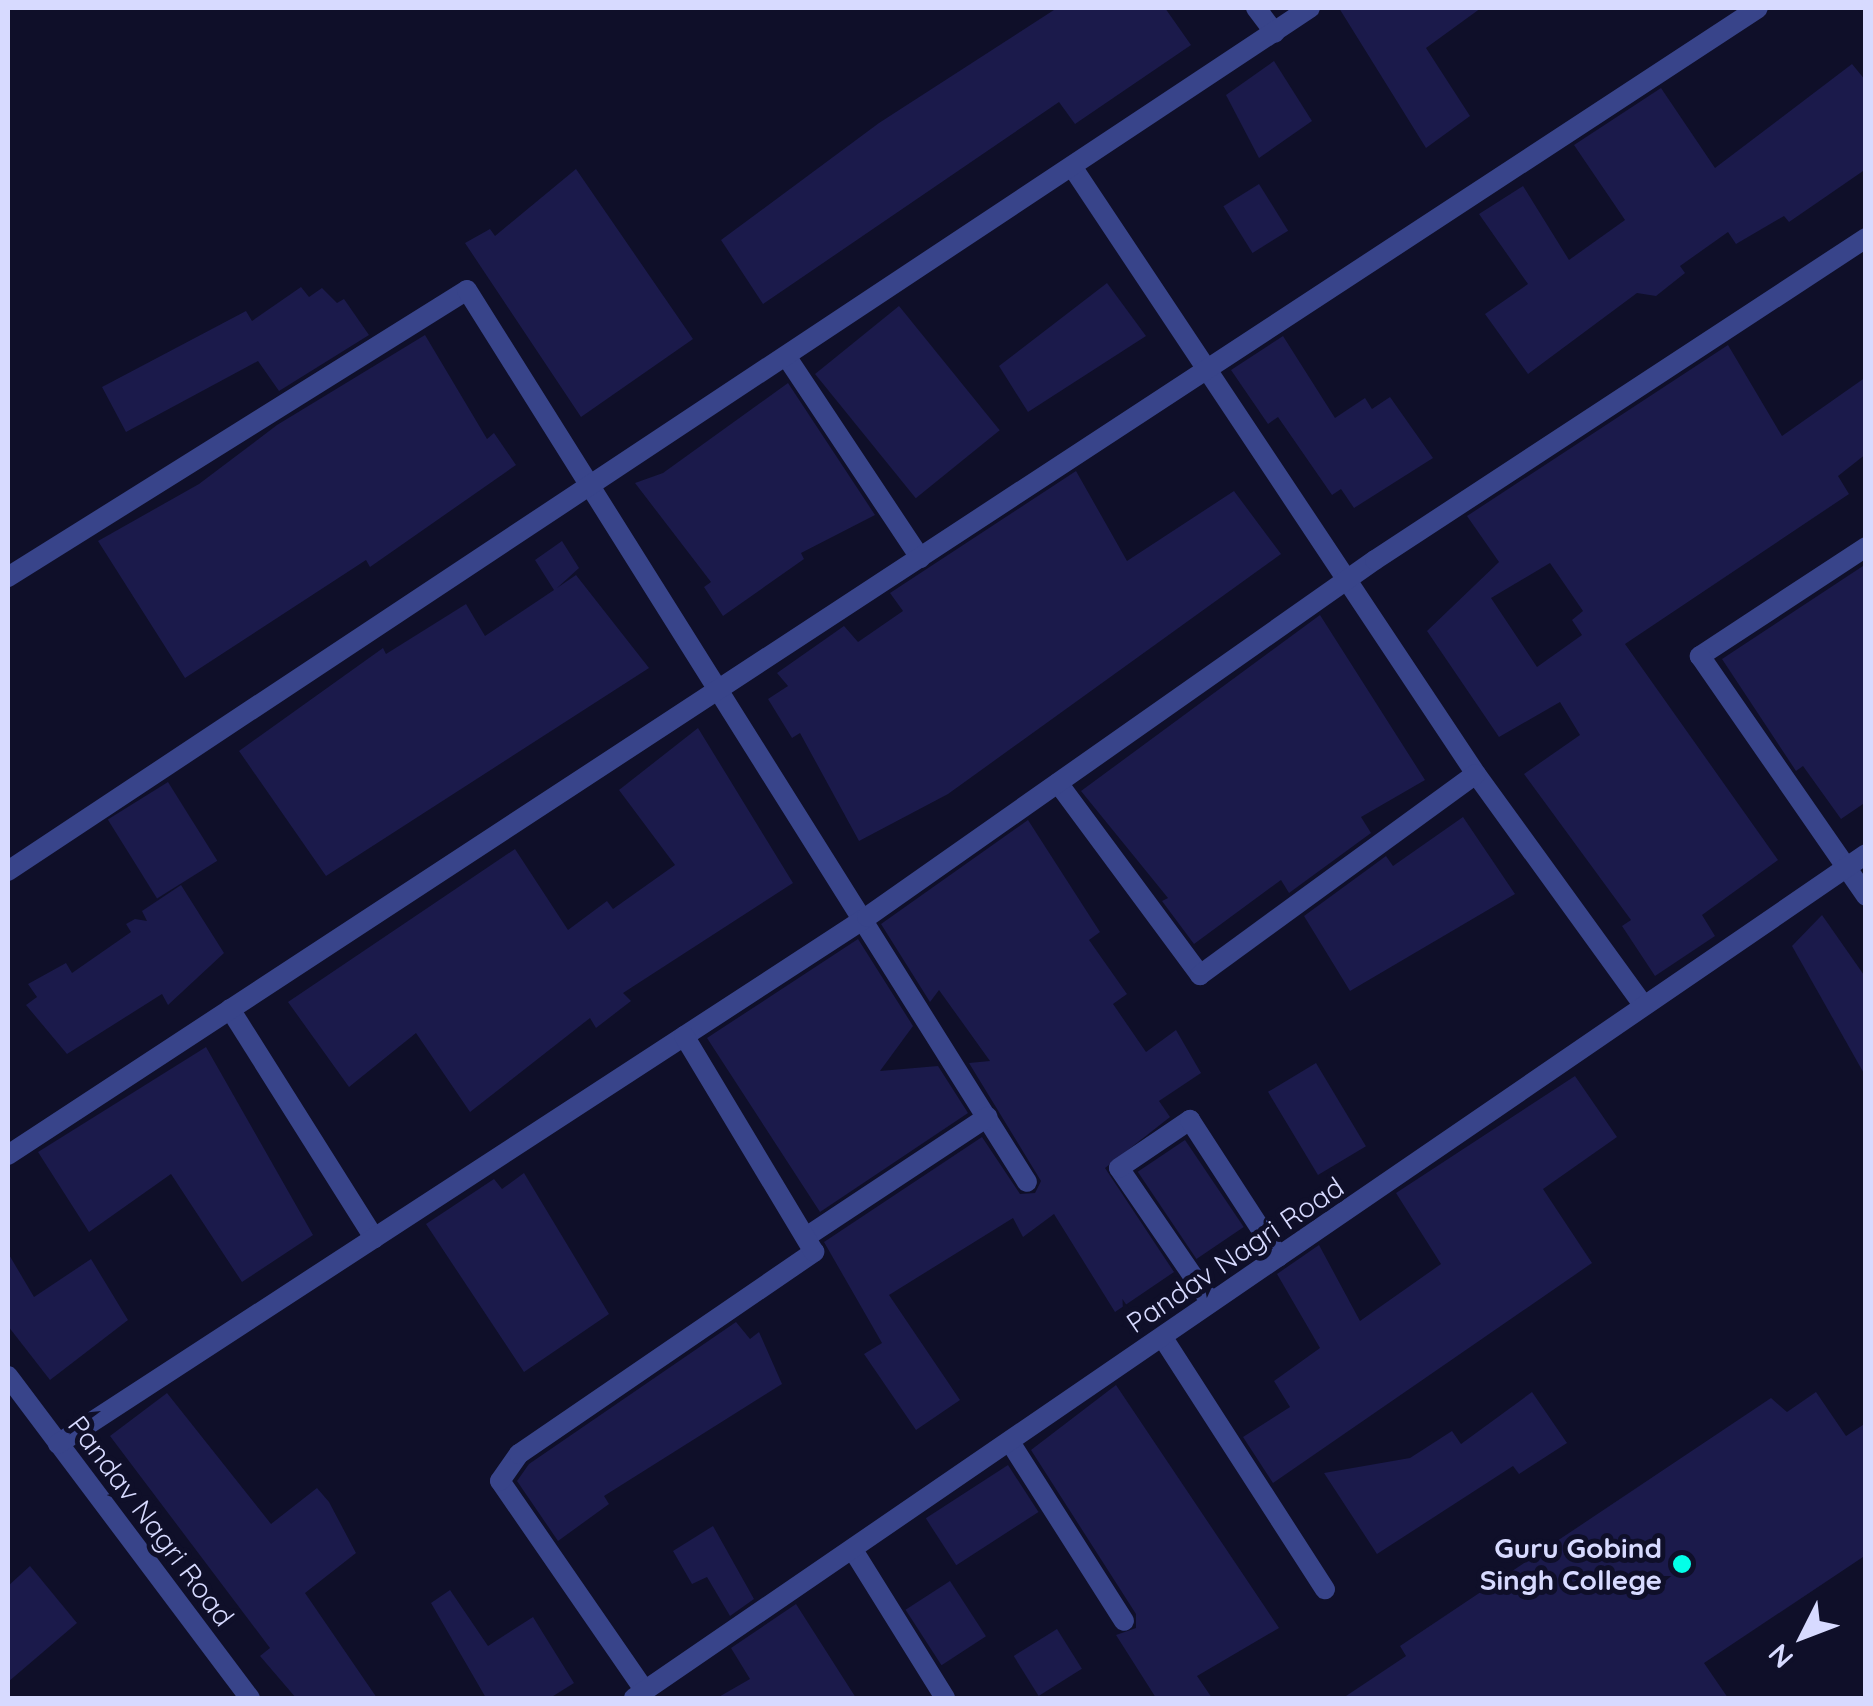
<!DOCTYPE html>
<style>
body{margin:0}
#map{position:relative;width:1873px;height:1706px;overflow:hidden;background:#0f0f29;font-family:Quicksand,sans-serif}
div>[style]{position:absolute}
.building>*{inset:0;background:#1b1a4b;transform-origin:0 0}
.minor>*{height:20px;margin:-10px;padding:0 10px;transform-origin:10px;border-radius:10px;background:#38448a}
.dots>*{width:28px;height:28px;translate:-50% -50%;box-sizing:border-box;border:5px solid #0f0f29;border-radius:50%}
span{translate:-50% -50%;white-space:nowrap;text-align:center;line-height:1.15;-webkit-text-stroke:10px #0f0f29;paint-order:stroke}
.street-label{font-size:28px;color:#d7daff}
.poi-label{font-size:28px;color:#d7daff;font-weight:700}
.right{translate:-100% -50%;text-align:right}
.frame{position:absolute;inset:0;border:10px solid #d7daff;pointer-events:none}
.north{position:absolute;left:1753px;top:1586px;width:100px;height:100px;-webkit-text-stroke:8px #0f0f29;paint-order:stroke;rotate:228deg;font-size:28px;font-weight:700;line-height:40px;text-align:center;color:#d7daff}
.north::after{content:'';display:block;margin:auto;width:35px;height:45px;background:#d7daff;clip-path:polygon(50% 0,100% 100%,50% 72%,0 100%)}
</style>
<div id="map">
<div class="building">
<div style="clip-path:polygon(1057px 8px,1165px 8px,1191px 45px,1075px 124px,1059px 102px,763px 304px,721px 240px,879px 123px)"></div>
<div style="clip-path:polygon(1339px 8px,1481px 8px,1426px 48px,1470px 116px,1426px 148px)"></div>
<div style="clip-path:polygon(1274px 61px,1312px 121px,1259px 158px,1226px 95px)"></div>
<div style="clip-path:polygon(1852px 64px,1866px 81px,1866px 169px,1789px 222px,1784px 216px,1736px 244px,1728px 232px,1680px 266px,1685px 273px,1656px 296px,1637px 293px,1528px 374px,1485px 314px,1528px 284px,1479px 214px,1523px 186px,1569px 260px,1625px 220px,1574px 145px,1661px 88px,1715px 168px)"></div>
<div style="clip-path:polygon(576px 169px,693px 339px,581px 417px,465px 243px,490px 229px,495px 236px)"></div>
<div style="left:1259px;top:184px;width:55px;height:42px;rotate:58deg"></div>
<div style="clip-path:polygon(1107px 283px,1146px 336px,1028px 412px,999px 366px)"></div>
<div style="clip-path:polygon(301px 287px,309px 297px,322px 288px,337px 303px,344px 299px,369px 335px,279px 391px,258px 361px,126px 432px,102px 387px,246px 311px,252px 321px)"></div>
<div style="left:899px;top:306px;width:160px;height:108px;rotate:51deg"></div>
<div style="clip-path:polygon(425px 335px,487px 439px,494px 433px,516px 465px,370px 567px,366px 560px,185px 678px,98px 541px,199px 484px,277px 425px)"></div>
<div style="clip-path:polygon(1283px 336px,1335px 418px,1365px 398px,1372px 409px,1390px 397px,1433px 458px,1354px 508px,1341px 489px,1332px 495px,1278px 417px,1268px 424px,1231px 370px)"></div>
<div style="clip-path:polygon(evenodd,1728px 345px,1782px 436px,1866px 377px,1866px 454px,1838px 476px,1849px 494px,1625px 644px,1778px 860px,1702px 915px,1715px 936px,1655px 976px,1622px 926px,1631px 920px,1524px 774px,1580px 735px,1560px 702px,1499px 737px,1427px 631px,1499px 562px,1467px 516px,1728px 345px,1550px 563px,1583px 611px,1572px 620px,1582px 635px,1537px 667px,1491px 598px,1550px 563px)"></div>
<div style="clip-path:polygon(788px 383px,875px 515px,801px 553px,804px 559px,723px 616px,704px 587px,711px 582px,635px 483px,663px 473px)"></div>
<div style="clip-path:polygon(1076px 471px,1127px 561px,1234px 491px,1281px 554px,948px 794px,859px 841px,800px 733px,792px 738px,768px 699px,788px 686px,777px 673px,844px 626px,858px 642px,903px 611px,890px 593px)"></div>
<div style="clip-path:polygon(562px 541px,579px 568px,557px 588px,576px 575px,649px 668px,326px 876px,239px 751px,383px 648px,386px 654px,466px 604px,485px 636px,554px 590px,535px 560px)"></div>
<div style="clip-path:polygon(1866px 564px,1866px 802px,1841px 819px,1803px 766px,1796px 771px,1722px 659px)"></div>
<div style="clip-path:polygon(1320px 615px,1425px 780px,1361px 817px,1371px 833px,1289px 893px,1281px 880px,1194px 944px,1162px 901px,1168px 898px,1081px 791px)"></div>
<div style="clip-path:polygon(698px 728px,793px 883px,623px 993px,631px 1001px,596px 1028px,590px 1018px,470px 1112px,416px 1033px,349px 1087px,288px 1002px,515px 849px,568px 930px,607px 901px,613px 909px,675px 865px,619px 790px)"></div>
<div style="left:168px;top:782px;width:93px;height:71px;rotate:58deg"></div>
<div style="clip-path:polygon(1463px 817px,1515px 894px,1350px 991px,1304px 916px,1386px 856px,1393px 866px)"></div>
<div style="clip-path:polygon(1028px 820px,1100px 932px,1089px 940px,1127px 994px,1113px 1004px,1146px 1052px,1176px 1030px,1201px 1073px,1159px 1101px,1170px 1117px,1105px 1168px,1174px 1272px,1115px 1312px,1054px 1214px,1023px 1237px,1013px 1218px,889px 1295px,960px 1400px,916px 1430px,864px 1354px,882px 1343px,824px 1242px,982px 1137px,1020px 1194px,1035px 1193px,1041px 1181px,969px 1063px,990px 1061px,939px 990px,930px 1002px,881px 924px)"></div>
<div style="clip-path:polygon(181px 885px,224px 953px,168px 1005px,162px 994px,67px 1054px,26px 1005px,37px 997px,28px 984px,66px 963px,72px 973px,131px 932px,126px 924px,135px 919px,147px 921px,142px 911px)"></div>
<div style="clip-path:polygon(1822px 915px,1866px 978px,1866px 1077px,1792px 946px)"></div>
<div style="clip-path:polygon(858px 939px,913px 1026px,880px 1071px,938px 1066px,968px 1113px,820px 1212px,707px 1038px)"></div>
<div style="clip-path:polygon(206px 1047px,313px 1235px,242px 1282px,171px 1174px,89px 1232px,38px 1152px)"></div>
<div style="left:1316px;top:1063px;width:97px;height:56px;rotate:59deg"></div>
<div style="clip-path:polygon(1575px 1076px,1617px 1137px,1543px 1189px,1592px 1263px,1273px 1483px,1243px 1437px,1290px 1407px,1274px 1381px,1320px 1348px,1277px 1274px,1319px 1245px,1360px 1321px,1441px 1264px,1396px 1193px)"></div>
<div style="left:1185px;top:1140px;width:105px;height:57px;rotate:56deg"></div>
<div style="clip-path:polygon(524px 1173px,609px 1314px,524px 1372px,426px 1224px,494px 1179px,502px 1189px)"></div>
<div style="clip-path:polygon(8px 1253px,34px 1297px,91px 1259px,128px 1320px,50px 1380px,8px 1326px)"></div>
<div style="clip-path:polygon(736px 1322px,750px 1339px,759px 1332px,782px 1384px,604px 1496px,609px 1504px,558px 1541px,517px 1481px,529px 1464px)"></div>
<div style="clip-path:polygon(1116px 1385px,1279px 1628px,1197px 1676px,1212px 1698px,1156px 1698px,1116px 1635px,1136px 1628px,1136px 1614px,1031px 1450px)"></div>
<div style="clip-path:polygon(1532px 1392px,1567px 1443px,1519px 1474px,1513px 1466px,1377px 1554px,1324px 1473px,1410px 1458px,1452px 1431px,1461px 1444px)"></div>
<div style="clip-path:polygon(1816px 1392px,1846px 1436px,1866px 1423px,1866px 1555px,1704px 1663px,1728px 1698px,1343px 1698px,1406px 1656px,1400px 1646px,1771px 1398px,1787px 1412px)"></div>
<div style="clip-path:polygon(167px 1393px,271px 1524px,317px 1488px,329px 1502px,356px 1553px,305px 1593px,377px 1698px,296px 1698px,260px 1656px,270px 1648px,110px 1436px)"></div>
<div style="left:1008px;top:1465px;width:56px;height:98px;rotate:57deg"></div>
<div style="clip-path:polygon(713px 1526px,754px 1599px,730px 1616px,707px 1577px,692px 1584px,673px 1551px)"></div>
<div style="clip-path:polygon(30px 1566px,77px 1623px,8px 1682px,8px 1586px)"></div>
<div style="left:950px;top:1581px;width:66px;height:53px;rotate:57deg"></div>
<div style="clip-path:polygon(450px 1590px,488px 1646px,533px 1617px,574px 1683px,550px 1698px,486px 1698px,431px 1603px)"></div>
<div style="clip-path:polygon(796px 1604px,856px 1698px,717px 1698px,750px 1679px,731px 1648px)"></div>
<div style="left:1057px;top:1629px;width:47px;height:51px;rotate:58deg"></div>
</div>
<div class="minor">
<div style="left:1256px;top:8px;width:31px;rotate:53deg"></div>
<div style="left:1073px;top:168px;width:728px;rotate:56.38deg"></div>
<div style="left:1476px;top:774px;width:286px;rotate:54.1deg"></div>
<div style="left:788px;top:359px;width:239px;rotate:56.4deg"></div>
<div style="left:1866px;top:547px;width:199px;rotate:146.7deg"></div>
<div style="left:1700px;top:656px;width:292px;rotate:55.3deg"></div>
<div style="left:8px;top:577px;width:541px;rotate:-32.02deg"></div>
<div style="left:467px;top:290px;width:1053px;rotate:57.88deg"></div>
<div style="left:1058px;top:783px;width:239px;rotate:53.5deg"></div>
<div style="left:1200px;top:975px;width:341px;rotate:-36.1deg"></div>
<div style="left:8px;top:871px;width:1562px;rotate:-33.54deg"></div>
<div style="left:230px;top:1009px;width:271px;rotate:57.8deg"></div>
<div style="left:8px;top:1155px;width:2092px;rotate:-33.24deg"></div>
<div style="left:809px;top:1235px;width:214px;rotate:-33.5deg"></div>
<div style="left:1210px;top:1301px;width:161px;rotate:-124.4deg"></div>
<div style="left:1119px;top:1168px;width:86px;rotate:-34.1deg"></div>
<div style="left:1190px;top:1120px;width:163px;rotate:57deg"></div>
<div style="left:1163px;top:1338px;width:299px;rotate:57.2deg"></div>
<div style="left:8px;top:1376px;width:403px;rotate:53.1deg"></div>
<div style="left:1010px;top:1442px;width:212px;rotate:57.5deg"></div>
<div style="left:58px;top:1444px;width:966px;rotate:-33.08deg"></div>
<div style="left:867px;top:917px;width:621px;rotate:-35.1deg"></div>
<div style="left:1375px;top:560px;width:587px;rotate:-33.26deg"></div>
<div style="left:853px;top:1550px;width:174px;rotate:58.1deg"></div>
<div style="left:645px;top:1691px;width:255px;rotate:-124.6deg"></div>
<div style="left:500px;top:1481px;width:33px;rotate:-55deg"></div>
<div style="left:519px;top:1454px;width:358px;rotate:-34.4deg"></div>
<div style="left:814px;top:1252px;width:252px;rotate:-121deg"></div>
<div style="left:634px;top:1698px;width:1493px;rotate:-34.41deg"></div>
</div>
<div class="dots">
<div style="left:1682px;top:1564px;background:#03ffe8"></div>
</div>
<div class="street-label">
<span style="left:1235px;top:1255px;rotate:-34deg">Pandav Nagri Road</span>
<span style="left:151px;top:1521px;rotate:53deg">Pandav Nagri Road</span>
</div>
<div class="poi-label">
<span class="right" style="left:1662px;top:1564px">Guru Gobind<br>Singh College</span>
</div>
<div class="frame"></div>
<div class="north">N</div>
</div>
